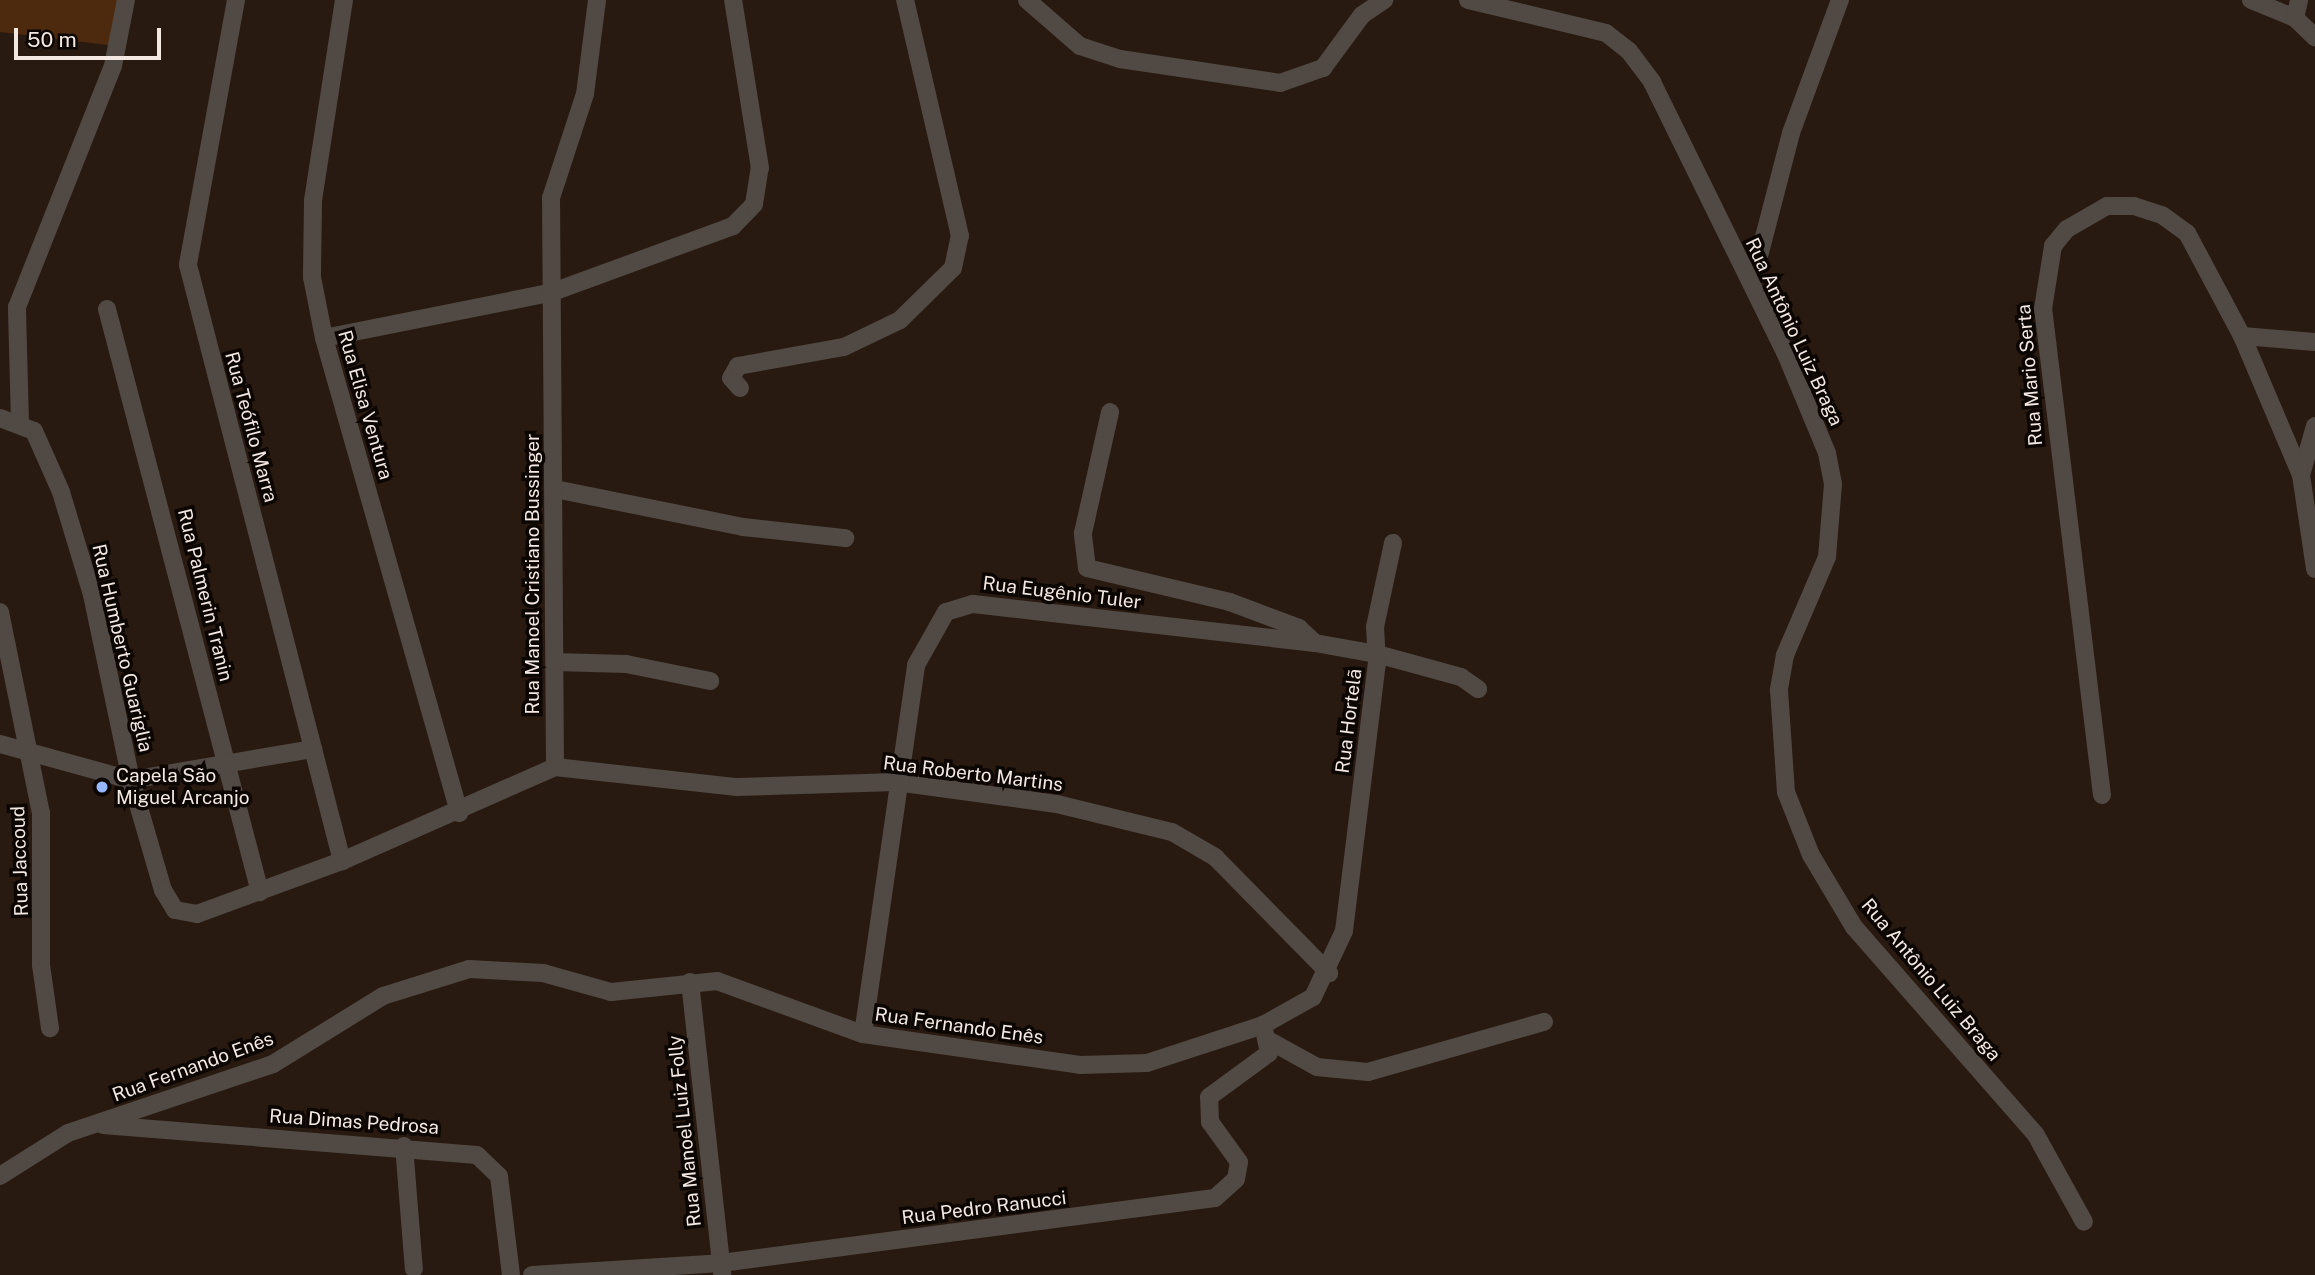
<!DOCTYPE html>
<meta charset="utf-8">
<style>
body{margin:0}
#map{position:relative;width:2315px;height:1275px;overflow:hidden;background:#281a10;font-family:"Public Sans",sans-serif}
div>[style]{position:absolute}
.green>*{inset:0;background:#4d2a0e}
.minor>*{height:18px;margin:-9px;padding:0 9px;transform-origin:9px;border-radius:9px;background:#514944}
.dots>*{width:19px;height:19px;translate:-50% -50%;box-sizing:border-box;border:4px solid #0c0603;border-radius:50%}
span{translate:-50% -50%;white-space:nowrap;text-align:center;line-height:1.15;-webkit-text-stroke:7px #0c0603;paint-order:stroke}
.street-label{font-size:19px;color:#f3e8e2}
.poi-label{font-size:19px;color:#f3e8e2}
.left{translate:0 -50%;text-align:left}
.scale{position:absolute;left:14px;top:28px;width:147px;height:32px;box-sizing:border-box;border:4px solid #f3e8e2;border-top:0;padding-left:9px;font-size:21px;line-height:24px;white-space:nowrap;color:#f3e8e2;-webkit-text-stroke:5px #0c0603;paint-order:stroke}
</style>
<div id="map">
<div class="green">
<div style="clip-path:polygon(0 0,123px 0,116px 46px,0 32px)"></div>
</div>
<div class="minor">
<div style="left:236px;top:0;width:269px;rotate:100.3deg"></div>
<div style="left:188px;top:265px;width:616px;rotate:75.51deg"></div>
<div style="left:344px;top:0;width:203px;rotate:98.8deg"></div>
<div style="left:313px;top:201px;width:76px;rotate:90.8deg"></div>
<div style="left:312px;top:277px;width:62px;rotate:78.9deg"></div>
<div style="left:324px;top:338px;width:494px;rotate:74.1deg"></div>
<div style="left:1027px;top:0;width:70px;rotate:41deg"></div>
<div style="left:1080px;top:46px;width:42px;rotate:18deg"></div>
<div style="left:1120px;top:59px;width:162px;rotate:8.5deg"></div>
<div style="left:1280px;top:83px;width:46px;rotate:-19.2deg"></div>
<div style="left:1323px;top:68px;width:66px;rotate:-53.7deg"></div>
<div style="left:1362px;top:15px;width:27px;rotate:-34deg"></div>
<div style="left:1468px;top:0;width:142px;rotate:13.4deg"></div>
<div style="left:1606px;top:33px;width:29px;rotate:38deg"></div>
<div style="left:1629px;top:51px;width:39px;rotate:53deg"></div>
<div style="left:1652px;top:82px;width:301px;rotate:63.8deg"></div>
<div style="left:1785px;top:352px;width:109px;rotate:67.4deg"></div>
<div style="left:1827px;top:453px;width:32px;rotate:79deg"></div>
<div style="left:1833px;top:484px;width:73px;rotate:94.7deg"></div>
<div style="left:1827px;top:557px;width:107px;rotate:113.2deg"></div>
<div style="left:1785px;top:655px;width:36px;rotate:100deg"></div>
<div style="left:1779px;top:690px;width:102px;rotate:86.1deg"></div>
<div style="left:1786px;top:792px;width:68px;rotate:68.4deg"></div>
<div style="left:1811px;top:855px;width:84px;rotate:59.2deg"></div>
<div style="left:1854px;top:927px;width:276px;rotate:48.8deg"></div>
<div style="left:2036px;top:1135px;width:99px;rotate:61.1deg"></div>
<div style="left:2251px;top:0;width:48px;rotate:22.2deg"></div>
<div style="left:2295px;top:18px;width:28px;rotate:44deg"></div>
<div style="left:2295px;top:18px;width:18px;rotate:-77deg"></div>
<div style="left:1752px;top:283px;width:155px;rotate:-75.4deg"></div>
<div style="left:1791px;top:133px;width:142px;rotate:-69.8deg"></div>
<div style="left:107px;top:309px;width:603px;rotate:75.3deg"></div>
<div style="left:2242px;top:336px;width:73px;rotate:4.7deg"></div>
<div style="left:324px;top:338px;width:230px;rotate:-11.3deg"></div>
<div style="left:550px;top:293px;width:195px;rotate:-20.1deg"></div>
<div style="left:733px;top:226px;width:30px;rotate:-46deg"></div>
<div style="left:754px;top:204px;width:36px;rotate:-81deg"></div>
<div style="left:760px;top:168px;width:170px;rotate:-99.1deg"></div>
<div style="left:740px;top:388px;width:13px;rotate:-132deg"></div>
<div style="left:731px;top:378px;width:14px;rotate:-60deg"></div>
<div style="left:738px;top:366px;width:108px;rotate:-10.2deg"></div>
<div style="left:844px;top:347px;width:62px;rotate:-25.7deg"></div>
<div style="left:900px;top:320px;width:74px;rotate:-44.5deg"></div>
<div style="left:953px;top:268px;width:33px;rotate:-78deg"></div>
<div style="left:960px;top:236px;width:242px;rotate:-103.1deg"></div>
<div style="left:0;top:418px;width:36px;rotate:21deg"></div>
<div style="left:34px;top:431px;width:67px;rotate:66.1deg"></div>
<div style="left:61px;top:492px;width:108px;rotate:73.2deg"></div>
<div style="left:92px;top:595px;width:189px;rotate:78.1deg"></div>
<div style="left:131px;top:780px;width:115px;rotate:73.8deg"></div>
<div style="left:163px;top:890px;width:23px;rotate:59deg"></div>
<div style="left:175px;top:910px;width:22px;rotate:10deg"></div>
<div style="left:197px;top:914px;width:154px;rotate:-20.1deg"></div>
<div style="left:342px;top:861px;width:233px;rotate:-23.8deg"></div>
<div style="left:555px;top:767px;width:183px;rotate:6.3deg"></div>
<div style="left:737px;top:787px;width:159px;rotate:-1.8deg"></div>
<div style="left:896px;top:782px;width:162px;rotate:7.8deg"></div>
<div style="left:1057px;top:804px;width:118px;rotate:13.7deg"></div>
<div style="left:1172px;top:832px;width:50px;rotate:30.2deg"></div>
<div style="left:1215px;top:857px;width:163px;rotate:45.5deg"></div>
<div style="left:20px;top:424px;width:117px;rotate:-91.5deg"></div>
<div style="left:17px;top:307px;width:259px;rotate:-68.3deg"></div>
<div style="left:113px;top:66px;width:67px;rotate:-78.9deg"></div>
<div style="left:2315px;top:426px;width:51px;rotate:105.9deg"></div>
<div style="left:2301px;top:475px;width:95px;rotate:81.5deg"></div>
<div style="left:555px;top:489px;width:192px;rotate:11.4deg"></div>
<div style="left:743px;top:527px;width:103px;rotate:6.2deg"></div>
<div style="left:0;top:612px;width:205px;rotate:78.5deg"></div>
<div style="left:41px;top:813px;width:152px;rotate:90deg"></div>
<div style="left:41px;top:965px;width:64px;rotate:81.9deg"></div>
<div style="left:1315px;top:643px;width:63px;rotate:10.1deg"></div>
<div style="left:1377px;top:654px;width:87px;rotate:15.3deg"></div>
<div style="left:1461px;top:677px;width:21px;rotate:35deg"></div>
<div style="left:555px;top:662px;width:71px;rotate:1.6deg"></div>
<div style="left:626px;top:664px;width:86px;rotate:11.4deg"></div>
<div style="left:0;top:744px;width:136px;rotate:15.4deg"></div>
<div style="left:131px;top:780px;width:185px;rotate:-9.7deg"></div>
<div style="left:555px;top:767px;width:569px;rotate:-90.4deg"></div>
<div style="left:551px;top:198px;width:109px;rotate:-71.9deg"></div>
<div style="left:585px;top:94px;width:95px;rotate:-82.7deg"></div>
<div style="left:2102px;top:795px;width:490px;rotate:-96.9deg"></div>
<div style="left:2043px;top:309px;width:64px;rotate:-81deg"></div>
<div style="left:2053px;top:246px;width:22px;rotate:-51deg"></div>
<div style="left:2067px;top:229px;width:46px;rotate:-29.9deg"></div>
<div style="left:2107px;top:206px;width:27px"></div>
<div style="left:2134px;top:206px;width:29px;rotate:18deg"></div>
<div style="left:2162px;top:215px;width:31px;rotate:36deg"></div>
<div style="left:2187px;top:233px;width:117px;rotate:61.9deg"></div>
<div style="left:2242px;top:336px;width:151px;rotate:67deg"></div>
<div style="left:690px;top:982px;width:294px;rotate:83.7deg"></div>
<div style="left:863px;top:1034px;width:373px;rotate:-81.8deg"></div>
<div style="left:916px;top:665px;width:61px;rotate:-60.5deg"></div>
<div style="left:946px;top:612px;width:28px;rotate:-17deg"></div>
<div style="left:973px;top:604px;width:344px;rotate:6.5deg"></div>
<div style="left:1315px;top:643px;width:22px;rotate:-137deg"></div>
<div style="left:1299px;top:628px;width:74px;rotate:-159.4deg"></div>
<div style="left:1230px;top:602px;width:147px;rotate:-166.6deg"></div>
<div style="left:1087px;top:568px;width:35px;rotate:-97deg"></div>
<div style="left:1083px;top:533px;width:124px;rotate:-77.4deg"></div>
<div style="left:1270px;top:1041px;width:54px;rotate:29deg"></div>
<div style="left:1317px;top:1067px;width:51px;rotate:5.6deg"></div>
<div style="left:1368px;top:1072px;width:183px;rotate:-15.9deg"></div>
<div style="left:103px;top:1125px;width:375px;rotate:4.6deg"></div>
<div style="left:477px;top:1155px;width:30px;rotate:44deg"></div>
<div style="left:499px;top:1176px;width:100px;rotate:83.1deg"></div>
<div style="left:404px;top:1146px;width:123px;rotate:85.4deg"></div>
<div style="left:0;top:1176px;width:80px;rotate:-32.3deg"></div>
<div style="left:68px;top:1133px;width:216px;rotate:-18.6deg"></div>
<div style="left:273px;top:1064px;width:129px;rotate:-31.7deg"></div>
<div style="left:383px;top:996px;width:90px;rotate:-17.4deg"></div>
<div style="left:469px;top:969px;width:74px;rotate:3.1deg"></div>
<div style="left:543px;top:973px;width:71px;rotate:15.6deg"></div>
<div style="left:611px;top:992px;width:107px;rotate:-5.9deg"></div>
<div style="left:717px;top:981px;width:155px;rotate:20deg"></div>
<div style="left:863px;top:1034px;width:219px;rotate:8.1deg"></div>
<div style="left:1080px;top:1065px;width:67px;rotate:-1.7deg"></div>
<div style="left:1147px;top:1063px;width:122px;rotate:-18.1deg"></div>
<div style="left:1263px;top:1025px;width:57px;rotate:-29.2deg"></div>
<div style="left:1313px;top:997px;width:73px;rotate:-64.8deg"></div>
<div style="left:1344px;top:931px;width:269px;rotate:-83deg"></div>
<div style="left:1377px;top:664px;width:37px;rotate:-93deg"></div>
<div style="left:1375px;top:627px;width:86px;rotate:-77.9deg"></div>
<div style="left:532px;top:1275px;width:189px;rotate:-3.6deg"></div>
<div style="left:721px;top:1263px;width:498px;rotate:-7.5deg"></div>
<div style="left:1215px;top:1198px;width:28px;rotate:-42deg"></div>
<div style="left:1236px;top:1179px;width:17px;rotate:-80deg"></div>
<div style="left:1239px;top:1162px;width:49px;rotate:-125.9deg"></div>
<div style="left:1210px;top:1122px;width:25px;rotate:-92deg"></div>
<div style="left:1209px;top:1097px;width:74px;rotate:-36.3deg"></div>
<div style="left:1269px;top:1053px;width:29px;rotate:-102deg"></div>
</div>
<div class="dots">
<div style="left:102px;top:787px;background:#96b6fd"></div>
</div>
<div class="street-label">
<span style="left:1794px;top:332px;rotate:65deg">Rua Antônio Luiz Braga</span>
<span style="left:2030px;top:375px;rotate:-95deg">Rua Mario Serta</span>
<span style="left:365px;top:405px;rotate:74deg">Rua Elisa Ventura</span>
<span style="left:251px;top:427px;rotate:75deg">Rua Teófilo Marra</span>
<span style="left:533px;top:574px;rotate:-90deg">Rua Manoel Cristiano Bussinger</span>
<span style="left:1062px;top:593px;rotate:7deg">Rua Eugênio Tuler</span>
<span style="left:205px;top:595px;rotate:76deg">Rua Palmerin Tranin</span>
<span style="left:122px;top:648px;rotate:77deg">Rua Humberto Guariglia</span>
<span style="left:1349px;top:721px;rotate:-83deg">Rua Hortelã</span>
<span style="left:973px;top:774px;rotate:7deg">Rua Roberto Martins</span>
<span style="left:20px;top:861px;rotate:-92deg">Rua Jaccoud</span>
<span style="left:1931px;top:980px;rotate:50deg">Rua Antônio Luiz Braga</span>
<span style="left:959px;top:1026px;rotate:8deg">Rua Fernando Enês</span>
<span style="left:193px;top:1067px;rotate:-20deg">Rua Fernando Enês</span>
<span style="left:354px;top:1122px;rotate:4deg">Rua Dimas Pedrosa</span>
<span style="left:685px;top:1131px;rotate:-96deg">Rua Manoel Luiz Folly</span>
<span style="left:984px;top:1208px;rotate:-7deg">Rua Pedro Ranucci</span>
</div>
<div class="poi-label">
<span class="left" style="left:116px;top:787px">Capela São<br>Miguel Arcanjo</span>
</div>
<div class="scale">50 m</div>
</div>
